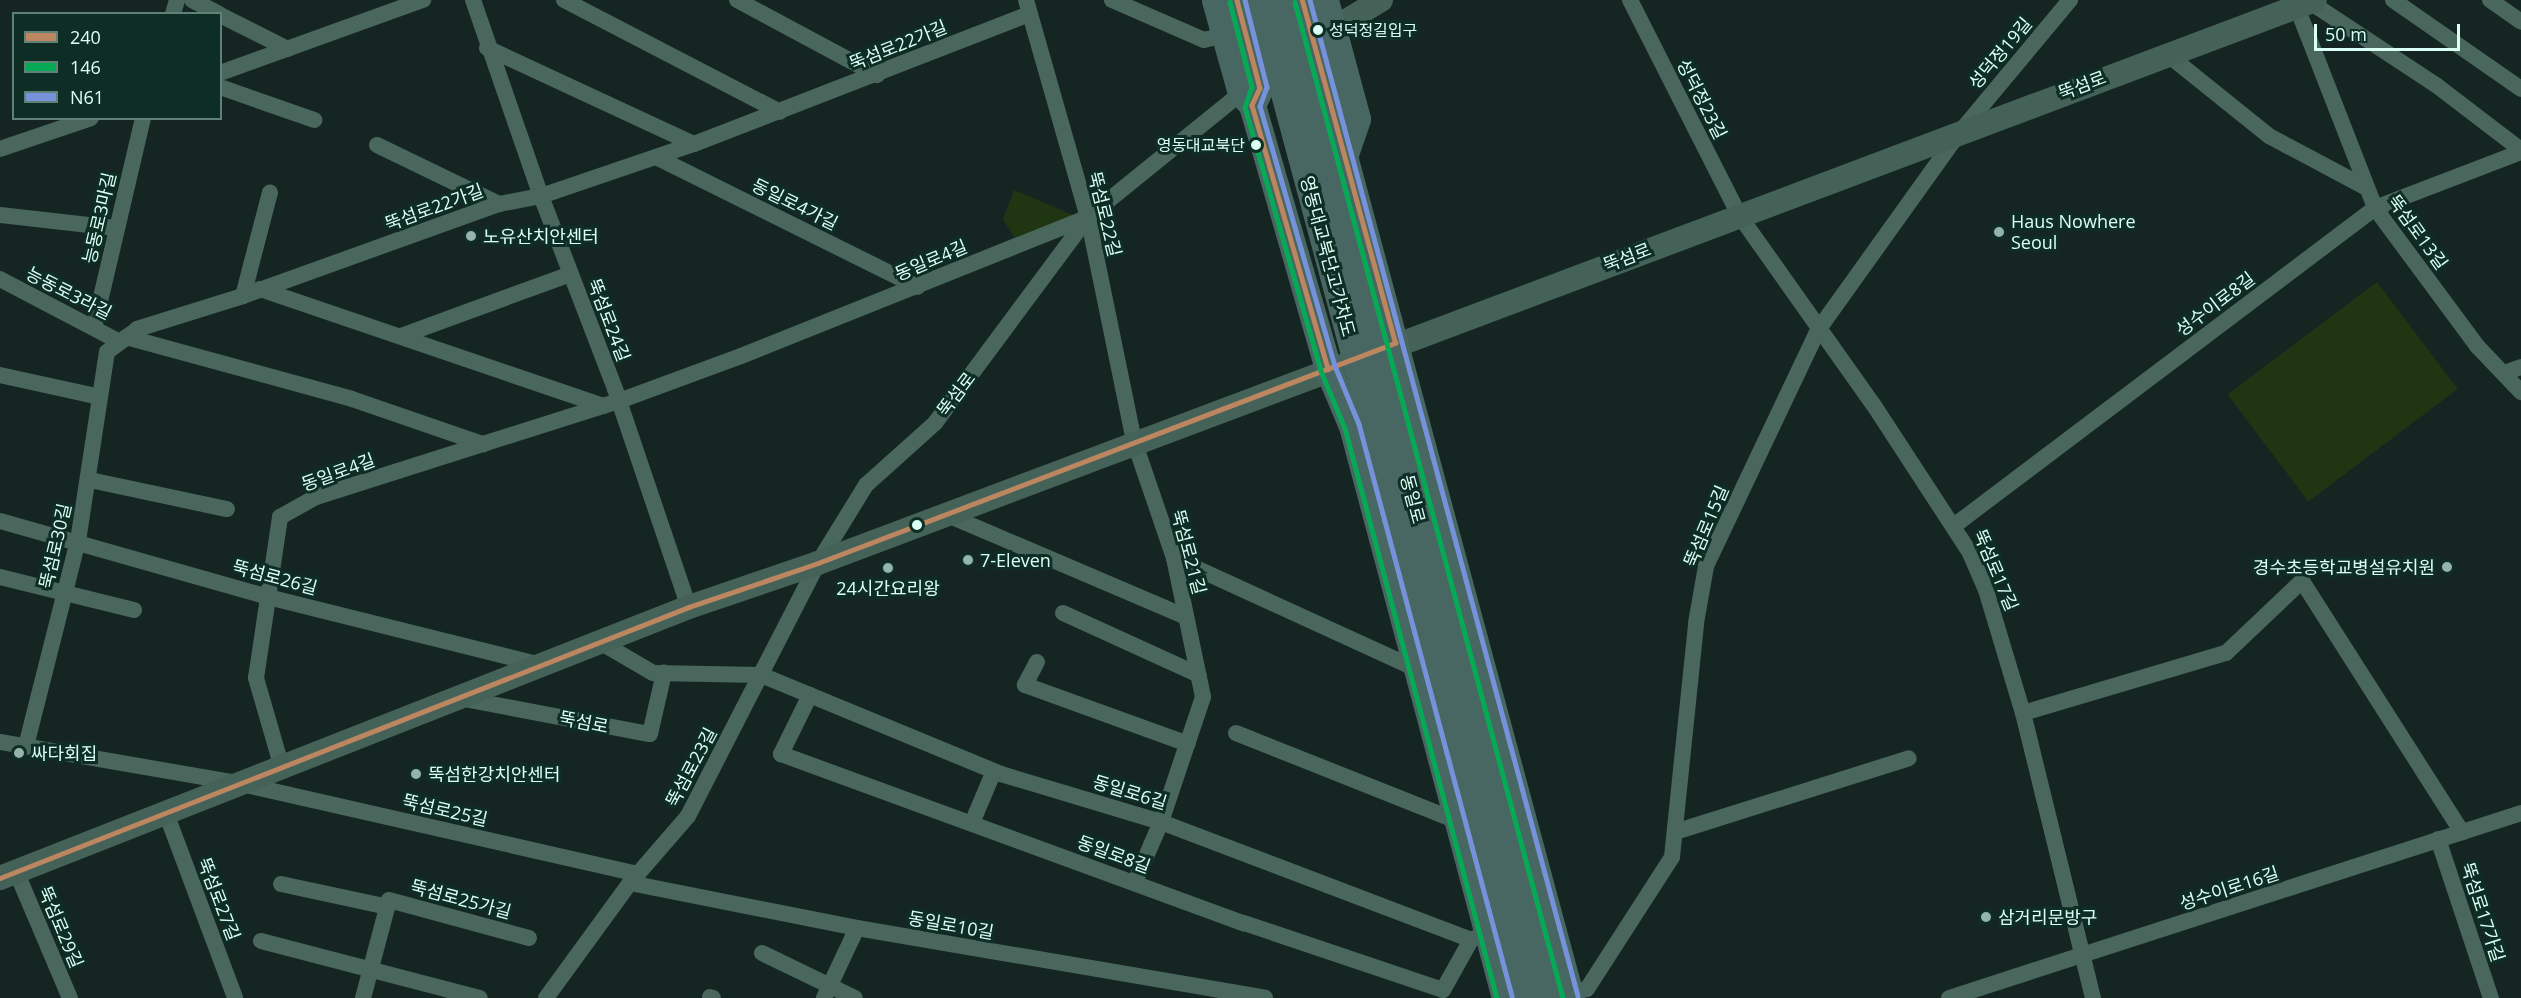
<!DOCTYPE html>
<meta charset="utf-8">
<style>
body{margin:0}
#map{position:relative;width:2521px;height:998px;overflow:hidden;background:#152622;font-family:"Open Sans","Noto Sans KR",sans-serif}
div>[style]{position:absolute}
.green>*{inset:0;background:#203612;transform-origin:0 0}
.street>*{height:16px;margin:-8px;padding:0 8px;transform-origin:8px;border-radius:8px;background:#49675c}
.secondary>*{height:24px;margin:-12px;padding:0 12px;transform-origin:12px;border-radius:12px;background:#456258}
.primary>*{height:27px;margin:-13.5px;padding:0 13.5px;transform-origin:13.5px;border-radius:13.5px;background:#486662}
.primary-bridge>*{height:27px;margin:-13.5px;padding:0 13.5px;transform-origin:13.5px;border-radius:13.5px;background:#486662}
.bus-1>*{height:4.5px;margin:-2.25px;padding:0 2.25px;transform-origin:2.25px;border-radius:2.25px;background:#bb8660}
.bus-2>*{height:4.5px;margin:-2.25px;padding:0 2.25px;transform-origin:2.25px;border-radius:2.25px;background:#06aa56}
.bus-3>*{height:4.5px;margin:-2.25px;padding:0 2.25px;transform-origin:2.25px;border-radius:2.25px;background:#7692db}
.dots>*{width:16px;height:16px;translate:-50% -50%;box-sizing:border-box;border:3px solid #0e2d25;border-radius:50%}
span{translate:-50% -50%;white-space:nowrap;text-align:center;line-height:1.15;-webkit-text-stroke:6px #0e2d25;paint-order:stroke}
.bus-label{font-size:16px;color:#dafff4}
.left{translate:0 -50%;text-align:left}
.right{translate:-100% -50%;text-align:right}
.street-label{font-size:18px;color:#dafff4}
.poi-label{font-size:18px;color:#dafff4}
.legend{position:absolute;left:12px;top:12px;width:210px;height:108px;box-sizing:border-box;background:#0e2d25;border:2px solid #608178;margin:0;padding:8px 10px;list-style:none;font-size:18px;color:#dafff4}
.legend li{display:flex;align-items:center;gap:12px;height:30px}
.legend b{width:30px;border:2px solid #608178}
.scale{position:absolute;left:2314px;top:24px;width:146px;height:27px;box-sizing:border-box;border:3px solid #dafff4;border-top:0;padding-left:8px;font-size:18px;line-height:21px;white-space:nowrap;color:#dafff4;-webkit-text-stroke:4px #0e2d25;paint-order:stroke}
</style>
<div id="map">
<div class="green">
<div style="clip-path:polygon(1014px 190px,1075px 216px,1015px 238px,1003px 219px)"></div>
<div style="left:2377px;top:282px;width:134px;height:187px;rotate:53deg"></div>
</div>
<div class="street">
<div style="left:192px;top:0;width:30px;rotate:27deg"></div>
<div style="left:473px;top:0;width:207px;rotate:70.9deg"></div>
<div style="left:541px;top:196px;width:207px;rotate:69deg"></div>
<div style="left:615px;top:389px;width:230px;rotate:71.3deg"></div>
<div style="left:564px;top:0;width:243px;rotate:27.4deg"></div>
<div style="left:737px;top:0;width:159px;rotate:28.2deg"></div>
<div style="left:1026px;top:0;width:226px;rotate:74.1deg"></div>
<div style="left:1088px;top:217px;width:229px;rotate:78.4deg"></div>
<div style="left:1134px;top:441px;width:124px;rotate:71.1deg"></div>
<div style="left:1174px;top:558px;width:142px;rotate:78.2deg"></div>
<div style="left:1203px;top:697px;width:132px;rotate:108.6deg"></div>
<div style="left:1161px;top:822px;width:65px;rotate:113.4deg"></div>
<div style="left:1112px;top:0;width:100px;rotate:23.5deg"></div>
<div style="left:1204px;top:40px;width:21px;rotate:-14deg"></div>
<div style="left:1630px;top:0;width:241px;rotate:63.1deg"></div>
<div style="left:1739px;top:215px;width:232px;rotate:54.7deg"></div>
<div style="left:1873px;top:404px;width:178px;rotate:56.9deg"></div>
<div style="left:1970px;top:553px;width:40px;rotate:66.6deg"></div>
<div style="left:1986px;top:590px;width:128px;rotate:73.3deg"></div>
<div style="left:2023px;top:713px;width:293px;rotate:76.2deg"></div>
<div style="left:2393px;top:0;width:156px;rotate:34.8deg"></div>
<div style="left:2490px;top:0;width:38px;rotate:35deg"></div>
<div style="left:2310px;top:2px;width:151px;rotate:33.4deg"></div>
<div style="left:2436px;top:85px;width:107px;rotate:37.4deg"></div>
<div style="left:2296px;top:5px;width:218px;rotate:68.7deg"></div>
<div style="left:2375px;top:208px;width:172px;rotate:53.5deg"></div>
<div style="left:2477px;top:346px;width:64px;rotate:46.3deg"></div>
<div style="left:173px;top:14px;width:15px;rotate:-74deg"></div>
<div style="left:220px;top:15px;width:76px;rotate:26.6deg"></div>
<div style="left:487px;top:48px;width:228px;rotate:24.9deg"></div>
<div style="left:2167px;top:54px;width:131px;rotate:38.8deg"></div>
<div style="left:2269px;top:136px;width:111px;rotate:28deg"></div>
<div style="left:220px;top:73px;width:216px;rotate:-19.8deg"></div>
<div style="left:220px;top:87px;width:100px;rotate:19.3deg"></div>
<div style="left:377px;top:145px;width:136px;rotate:25.8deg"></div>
<div style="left:0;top:149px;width:96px;rotate:-18.8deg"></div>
<div style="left:656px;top:157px;width:292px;rotate:26.4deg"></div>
<div style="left:0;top:215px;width:116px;rotate:6.4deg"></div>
<div style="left:0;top:279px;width:136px;rotate:27.7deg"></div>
<div style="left:260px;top:289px;width:363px;rotate:18.8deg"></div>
<div style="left:243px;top:296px;width:107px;rotate:-75.4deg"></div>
<div style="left:94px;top:327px;width:215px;rotate:-76.8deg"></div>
<div style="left:401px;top:336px;width:180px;rotate:-20.1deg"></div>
<div style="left:126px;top:337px;width:234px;rotate:15.3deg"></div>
<div style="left:352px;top:399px;width:139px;rotate:19deg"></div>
<div style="left:2504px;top:373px;width:18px;rotate:-19deg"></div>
<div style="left:0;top:375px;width:102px;rotate:12.4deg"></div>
<div style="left:90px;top:480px;width:140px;rotate:12deg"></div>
<div style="left:945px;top:514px;width:262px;rotate:23.1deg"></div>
<div style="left:0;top:521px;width:279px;rotate:15.8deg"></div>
<div style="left:268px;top:597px;width:281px;rotate:14deg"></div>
<div style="left:1955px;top:525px;width:526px;rotate:-37.04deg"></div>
<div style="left:2375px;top:208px;width:156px;rotate:-21deg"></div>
<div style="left:1174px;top:558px;width:267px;rotate:24.6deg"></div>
<div style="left:0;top:577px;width:138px;rotate:13.8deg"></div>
<div style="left:1063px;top:613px;width:149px;rotate:24.5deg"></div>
<div style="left:600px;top:642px;width:61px;rotate:30.3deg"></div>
<div style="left:653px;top:673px;width:108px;rotate:1.1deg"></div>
<div style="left:761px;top:675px;width:260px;rotate:22.4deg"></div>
<div style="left:1001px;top:774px;width:167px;rotate:16.7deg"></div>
<div style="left:1161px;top:822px;width:332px;rotate:20.8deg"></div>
<div style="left:1471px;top:940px;width:17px;rotate:-24deg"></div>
<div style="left:1037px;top:662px;width:26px;rotate:118deg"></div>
<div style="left:1025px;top:685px;width:173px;rotate:19.9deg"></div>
<div style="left:810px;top:695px;width:66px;rotate:116.2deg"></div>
<div style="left:781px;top:754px;width:493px;rotate:20.1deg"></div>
<div style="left:1244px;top:923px;width:210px;rotate:18.6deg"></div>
<div style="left:1443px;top:990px;width:57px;rotate:-60.8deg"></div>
<div style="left:459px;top:698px;width:194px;rotate:10.7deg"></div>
<div style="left:650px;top:734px;width:63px;rotate:-77.1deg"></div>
<div style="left:2023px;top:713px;width:212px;rotate:-16.5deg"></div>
<div style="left:2226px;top:653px;width:105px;rotate:-43.5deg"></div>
<div style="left:2302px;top:581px;width:298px;rotate:57.5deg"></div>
<div style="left:1236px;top:733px;width:238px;rotate:21.7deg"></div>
<div style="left:0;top:742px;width:246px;rotate:9.8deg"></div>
<div style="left:242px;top:784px;width:406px;rotate:12.8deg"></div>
<div style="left:26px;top:746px;width:211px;rotate:-75.8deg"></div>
<div style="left:78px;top:541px;width:191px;rotate:-81.3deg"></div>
<div style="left:107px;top:352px;width:38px;rotate:-37deg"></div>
<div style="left:137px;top:329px;width:111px;rotate:-17.3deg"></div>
<div style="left:243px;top:296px;width:272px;rotate:-19.8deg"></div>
<div style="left:499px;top:204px;width:43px;rotate:-10.8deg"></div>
<div style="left:541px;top:196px;width:162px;rotate:-18.8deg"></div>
<div style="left:694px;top:144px;width:360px;rotate:-21.2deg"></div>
<div style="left:282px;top:768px;width:94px;rotate:-106.1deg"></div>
<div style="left:256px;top:678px;width:163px;rotate:-81.5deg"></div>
<div style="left:280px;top:517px;width:41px;rotate:-29.1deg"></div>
<div style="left:316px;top:497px;width:318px;rotate:-17.6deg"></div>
<div style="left:619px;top:401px;width:130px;rotate:-20.2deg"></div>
<div style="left:741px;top:356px;width:374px;rotate:-21.8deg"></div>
<div style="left:1088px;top:217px;width:197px;rotate:-39deg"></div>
<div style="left:166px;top:813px;width:197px;rotate:69.5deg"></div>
<div style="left:972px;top:823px;width:56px;rotate:-67.1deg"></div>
<div style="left:1675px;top:832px;width:245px;rotate:-17.5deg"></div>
<div style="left:2438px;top:839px;width:168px;rotate:71.6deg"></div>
<div style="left:16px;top:871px;width:138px;rotate:67deg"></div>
<div style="left:630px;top:883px;width:231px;rotate:11.2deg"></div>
<div style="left:857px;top:928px;width:414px;rotate:9.7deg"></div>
<div style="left:281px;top:884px;width:109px;rotate:12.1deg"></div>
<div style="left:261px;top:941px;width:226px;rotate:14.6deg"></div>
<div style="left:762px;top:953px;width:103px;rotate:25.8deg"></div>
<div style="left:1569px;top:993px;width:18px;rotate:-13deg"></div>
<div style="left:1587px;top:989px;width:157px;rotate:-57.2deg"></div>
<div style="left:1672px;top:857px;width:235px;rotate:-84.1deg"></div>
<div style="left:1696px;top:623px;width:58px;rotate:-80deg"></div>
<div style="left:1706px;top:566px;width:261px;rotate:-64.6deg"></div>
<div style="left:1818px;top:330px;width:244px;rotate:-54.4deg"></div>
<div style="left:1960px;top:132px;width:172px;rotate:-50.2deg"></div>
<div style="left:710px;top:997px;width:3px;rotate:18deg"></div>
<div style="left:363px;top:998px;width:101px;rotate:-75.1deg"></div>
<div style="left:389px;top:900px;width:145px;rotate:15.2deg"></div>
<div style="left:546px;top:998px;width:142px;rotate:-53.9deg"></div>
<div style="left:630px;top:883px;width:89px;rotate:-49.1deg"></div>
<div style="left:688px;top:816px;width:284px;rotate:-62.8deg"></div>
<div style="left:818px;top:563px;width:92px;rotate:-58.4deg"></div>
<div style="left:866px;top:485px;width:93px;rotate:-41.9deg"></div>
<div style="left:935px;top:423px;width:257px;rotate:-53.4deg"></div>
<div style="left:824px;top:998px;width:77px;rotate:-64.8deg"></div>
<div style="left:1949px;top:998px;width:601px;rotate:-17.92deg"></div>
</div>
<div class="secondary">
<div style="left:1333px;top:29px;width:56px;rotate:-31.1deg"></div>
<div style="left:0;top:878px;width:740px;rotate:-21.47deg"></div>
<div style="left:689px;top:607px;width:136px;rotate:-18.8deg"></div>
<div style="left:818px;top:563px;width:1599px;rotate:-20.61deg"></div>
</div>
<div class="primary">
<div style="left:1215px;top:0;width:97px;rotate:74.4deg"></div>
<div style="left:1241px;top:93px;width:16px;rotate:47deg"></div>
<div style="left:1252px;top:105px;width:275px;rotate:73.9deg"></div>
<div style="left:1328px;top:369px;width:62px;rotate:67.2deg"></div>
<div style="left:1352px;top:426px;width:592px;rotate:75.02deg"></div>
<div style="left:1237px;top:0;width:91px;rotate:75.4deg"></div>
<div style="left:1260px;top:88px;width:19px;rotate:115deg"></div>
<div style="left:1302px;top:0;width:1034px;rotate:74.92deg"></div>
<div style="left:1325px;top:0;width:123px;rotate:74.9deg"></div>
<div style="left:1357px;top:119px;width:36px;rotate:109deg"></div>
</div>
<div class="primary-bridge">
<div style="left:1259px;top:0;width:1033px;rotate:74.97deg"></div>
<div style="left:1279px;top:0;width:1033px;rotate:74.97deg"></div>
</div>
<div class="bus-1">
<div style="left:1237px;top:0;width:91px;rotate:75.4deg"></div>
<div style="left:1260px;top:88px;width:19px;rotate:115deg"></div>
<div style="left:1252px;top:105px;width:275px;rotate:73.9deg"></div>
<div style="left:0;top:878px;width:740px;rotate:-21.47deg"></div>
<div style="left:689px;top:607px;width:136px;rotate:-18.8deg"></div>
<div style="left:818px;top:563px;width:618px;rotate:-20.87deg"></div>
<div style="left:1395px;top:343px;width:355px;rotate:-105.2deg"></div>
</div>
<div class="bus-2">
<div style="left:1230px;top:2px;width:88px;rotate:75.5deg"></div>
<div style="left:1252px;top:87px;width:21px;rotate:109deg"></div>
<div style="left:1245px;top:107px;width:275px;rotate:73.9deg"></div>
<div style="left:1321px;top:371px;width:62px;rotate:67.2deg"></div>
<div style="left:1345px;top:428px;width:590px;rotate:75.07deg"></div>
<div style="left:1295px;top:2px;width:1031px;rotate:74.94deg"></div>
</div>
<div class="bus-3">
<div style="left:1245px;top:0;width:90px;rotate:75.8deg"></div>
<div style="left:1267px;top:87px;width:20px;rotate:110deg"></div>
<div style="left:1260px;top:106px;width:271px;rotate:73.9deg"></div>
<div style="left:1335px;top:366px;width:63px;rotate:67.5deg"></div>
<div style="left:1359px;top:424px;width:592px;rotate:75.02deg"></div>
<div style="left:1310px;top:0;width:1031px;rotate:74.94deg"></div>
</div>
<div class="dots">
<div style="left:1318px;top:30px;background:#dafff4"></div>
<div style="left:1256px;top:145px;background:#dafff4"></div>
<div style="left:1999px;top:232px;background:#95b3aa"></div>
<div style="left:471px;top:236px;background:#95b3aa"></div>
<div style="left:917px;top:525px;background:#dafff4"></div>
<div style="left:968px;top:560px;background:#95b3aa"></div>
<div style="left:2447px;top:567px;background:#95b3aa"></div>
<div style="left:888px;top:568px;background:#95b3aa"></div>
<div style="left:19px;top:753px;background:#95b3aa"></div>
<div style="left:416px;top:774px;background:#95b3aa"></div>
<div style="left:1986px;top:917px;background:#95b3aa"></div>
</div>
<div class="bus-label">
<span class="left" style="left:1329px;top:30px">성덕정길입구</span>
<span class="right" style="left:1245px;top:145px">영동대교북단</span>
</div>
<div class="street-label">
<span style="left:898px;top:45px;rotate:-22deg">뚝섬로22가길</span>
<span style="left:2000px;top:53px;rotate:-50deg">성덕정19길</span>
<span style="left:2082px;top:85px;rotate:-21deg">뚝섬로</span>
<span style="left:1702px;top:99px;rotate:63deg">성덕정23길</span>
<span style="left:795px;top:204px;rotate:26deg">동일로4가길</span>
<span style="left:434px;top:207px;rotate:-20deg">뚝섬로22가길</span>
<span style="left:1105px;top:214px;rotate:76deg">뚝섬로22길</span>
<span style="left:99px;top:218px;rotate:-77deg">능동로3마길</span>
<span style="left:2418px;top:232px;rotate:54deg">뚝섬로13길</span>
<span style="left:1328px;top:256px;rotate:75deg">영동대교북단고가차도</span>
<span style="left:1627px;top:257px;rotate:-21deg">뚝섬로</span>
<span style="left:931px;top:260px;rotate:-23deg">동일로4길</span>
<span style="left:69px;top:293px;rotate:27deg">능동로3라길</span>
<span style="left:2215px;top:304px;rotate:-37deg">성수이로8길</span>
<span style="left:609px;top:320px;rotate:69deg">뚝섬로24길</span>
<span style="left:956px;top:394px;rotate:-53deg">뚝섬로</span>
<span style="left:338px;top:472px;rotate:-20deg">동일로4길</span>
<span style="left:1413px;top:499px;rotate:75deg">동일로</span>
<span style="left:1706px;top:526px;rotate:-67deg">뚝섬로15길</span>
<span style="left:55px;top:546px;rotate:-77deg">뚝섬로30길</span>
<span style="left:1189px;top:552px;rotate:75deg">뚝섬로21길</span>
<span style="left:1996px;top:570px;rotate:67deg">뚝섬로17길</span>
<span style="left:275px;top:577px;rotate:15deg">뚝섬로26길</span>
<span style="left:584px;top:722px;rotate:11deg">뚝섬로</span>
<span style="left:691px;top:767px;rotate:-62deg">뚝섬로23길</span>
<span style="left:1130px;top:792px;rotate:17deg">동일로6길</span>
<span style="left:445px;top:810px;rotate:13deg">뚝섬로25길</span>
<span style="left:1114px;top:854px;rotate:20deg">동일로8길</span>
<span style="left:2229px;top:888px;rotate:-18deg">성수이로16길</span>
<span style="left:219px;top:899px;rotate:69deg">뚝섬로27길</span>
<span style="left:461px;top:899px;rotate:15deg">뚝섬로25가길</span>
<span style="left:2483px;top:912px;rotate:72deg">뚝섬로17가길</span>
<span style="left:951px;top:925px;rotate:10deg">동일로10길</span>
<span style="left:61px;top:927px;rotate:67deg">뚝섬로29길</span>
</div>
<div class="poi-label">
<span class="left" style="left:2011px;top:232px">Haus Nowhere<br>Seoul</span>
<span class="left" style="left:483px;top:236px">노유산치안센터</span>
<span class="left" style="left:980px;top:560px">7-Eleven</span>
<span class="right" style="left:2435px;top:567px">경수초등학교병설유치원</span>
<span style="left:888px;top:588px">24시간요리왕</span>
<span class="left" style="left:31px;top:753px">싸다회집</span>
<span class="left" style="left:428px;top:774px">뚝섬한강치안센터</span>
<span class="left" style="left:1998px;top:917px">삼거리문방구</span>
</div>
<ul class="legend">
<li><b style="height:8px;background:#bb8660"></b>240</li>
<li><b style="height:8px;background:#06aa56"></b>146</li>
<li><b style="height:8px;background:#7692db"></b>N61</li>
</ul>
<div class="scale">50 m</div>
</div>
